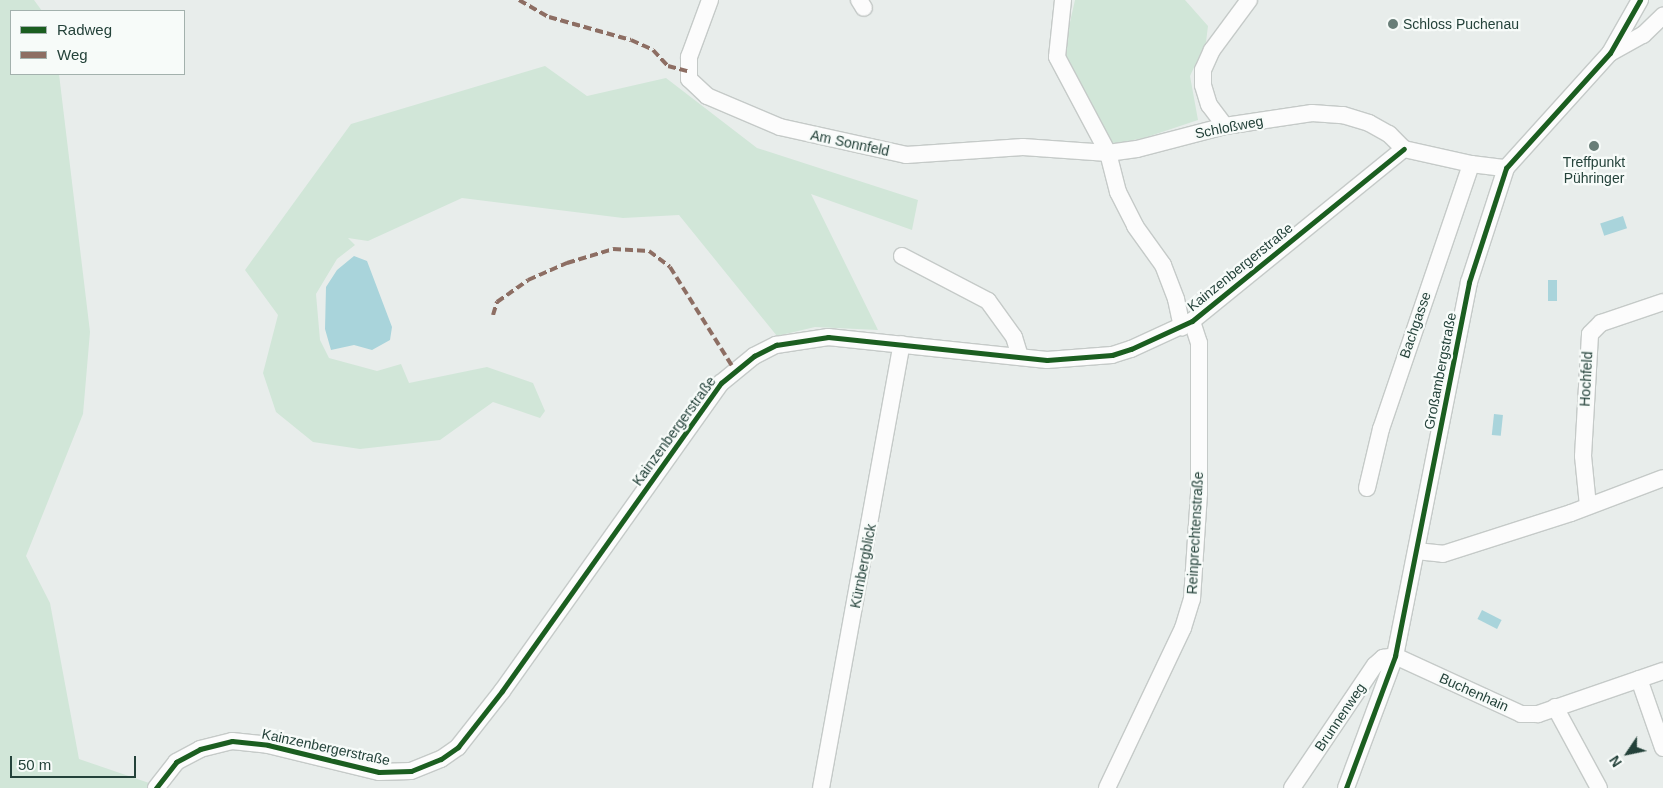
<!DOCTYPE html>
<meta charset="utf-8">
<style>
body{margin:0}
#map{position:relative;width:1663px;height:788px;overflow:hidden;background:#e8edeb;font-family:Helvetica,sans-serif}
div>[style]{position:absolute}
.green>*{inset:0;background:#d1e6d8}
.water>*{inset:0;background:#a9d4db;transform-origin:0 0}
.roads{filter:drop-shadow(1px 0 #c5cac8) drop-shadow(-1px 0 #c5cac8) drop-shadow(0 1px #c5cac8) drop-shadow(0 -1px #c5cac8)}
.street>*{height:16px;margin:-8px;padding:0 8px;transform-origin:8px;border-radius:8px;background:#fcfcfc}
.quiet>*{height:4px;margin-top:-2px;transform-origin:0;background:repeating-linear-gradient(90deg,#8d6e63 0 8px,transparent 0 12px)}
.cycleway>*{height:5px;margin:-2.5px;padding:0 2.5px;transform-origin:2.5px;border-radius:2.5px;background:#1b5e20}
.dots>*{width:14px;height:14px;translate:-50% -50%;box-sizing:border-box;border:2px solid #f7fbf9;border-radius:50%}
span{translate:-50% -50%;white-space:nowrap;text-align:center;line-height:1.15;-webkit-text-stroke:4.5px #f7fbf9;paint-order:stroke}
.poi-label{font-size:14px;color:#24423a}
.left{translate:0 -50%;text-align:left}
.street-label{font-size:14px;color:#24423a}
.legend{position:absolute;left:10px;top:10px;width:175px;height:65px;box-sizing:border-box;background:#f7fbf9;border:1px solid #a3b1ad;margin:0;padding:6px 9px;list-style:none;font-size:15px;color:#24423a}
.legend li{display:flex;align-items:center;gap:10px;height:25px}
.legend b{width:25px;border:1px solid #a3b1ad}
.north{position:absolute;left:1603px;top:728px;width:50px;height:50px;-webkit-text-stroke:4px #f7fbf9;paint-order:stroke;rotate:236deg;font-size:14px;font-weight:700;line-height:20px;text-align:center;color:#24423a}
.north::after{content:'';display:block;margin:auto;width:18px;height:22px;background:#24423a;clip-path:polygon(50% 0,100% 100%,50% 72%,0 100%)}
.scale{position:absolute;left:10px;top:756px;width:126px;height:22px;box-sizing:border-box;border:2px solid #24423a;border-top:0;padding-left:6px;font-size:15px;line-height:18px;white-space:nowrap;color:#24423a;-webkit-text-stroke:4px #f7fbf9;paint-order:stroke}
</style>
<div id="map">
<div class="green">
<div style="clip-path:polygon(0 0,34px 0,42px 11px,11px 11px,11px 74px,59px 74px,90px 332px,83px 414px,26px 556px,50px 603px,79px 759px,152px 784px,150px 788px,0 788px)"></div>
<div style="clip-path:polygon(1075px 0,1185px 0,1208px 26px,1206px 42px,1190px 76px,1198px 120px,1144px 138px,1113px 144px,1066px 55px,1066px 40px)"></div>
<div style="clip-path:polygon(545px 66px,587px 96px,666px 78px,757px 148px,918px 200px,912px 230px,811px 194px,878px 330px,815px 327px,777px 336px,679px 215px,623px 218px,462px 198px,368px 241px,348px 238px,355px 245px,337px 259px,316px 294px,320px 340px,329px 358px,377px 371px,401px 364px,409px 383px,487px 367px,533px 383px,545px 411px,540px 418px,493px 402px,440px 440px,360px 449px,313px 442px,276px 412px,263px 373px,278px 315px,245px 270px,351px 124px)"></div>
</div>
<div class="water">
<div style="left:1623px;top:216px;width:13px;height:24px;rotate:72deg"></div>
<div style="clip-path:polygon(354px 256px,367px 261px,392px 327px,390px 340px,372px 350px,354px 345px,331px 350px,325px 329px,326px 287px,337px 270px)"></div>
<div style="left:1548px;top:280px;width:9px;height:21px"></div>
<div style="left:1494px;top:414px;width:9px;height:21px;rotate:6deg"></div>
<div style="left:1482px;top:610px;width:22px;height:10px;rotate:27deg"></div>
</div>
<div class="roads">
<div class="street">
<div style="left:710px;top:0;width:61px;rotate:110.2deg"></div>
<div style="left:689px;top:57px;width:22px;rotate:90deg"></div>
<div style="left:689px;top:79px;width:25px;rotate:43deg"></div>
<div style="left:707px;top:96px;width:79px;rotate:23deg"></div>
<div style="left:780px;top:127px;width:129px;rotate:12.5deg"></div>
<div style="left:906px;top:155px;width:117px;rotate:-3.9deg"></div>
<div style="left:1023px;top:147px;width:85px;rotate:4deg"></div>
<div style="left:1108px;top:153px;width:40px;rotate:75.6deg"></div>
<div style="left:1118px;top:192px;width:38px;rotate:63deg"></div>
<div style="left:1135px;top:226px;width:48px;rotate:54.3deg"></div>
<div style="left:1163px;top:265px;width:36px;rotate:69deg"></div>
<div style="left:1176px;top:299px;width:29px;rotate:78deg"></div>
<div style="left:859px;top:0;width:9px;rotate:58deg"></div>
<div style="left:1063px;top:0;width:57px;rotate:96deg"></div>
<div style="left:1057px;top:57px;width:109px;rotate:62deg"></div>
<div style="left:1108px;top:153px;width:29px;rotate:-8deg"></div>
<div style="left:1137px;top:149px;width:91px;rotate:-14.6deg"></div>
<div style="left:1225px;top:126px;width:88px;rotate:-8.5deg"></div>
<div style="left:1312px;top:113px;width:31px;rotate:4deg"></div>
<div style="left:1343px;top:115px;width:27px;rotate:17deg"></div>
<div style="left:1369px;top:123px;width:23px;rotate:29deg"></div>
<div style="left:1389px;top:134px;width:21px;rotate:45deg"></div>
<div style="left:1404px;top:149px;width:69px;rotate:12.6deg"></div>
<div style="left:1471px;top:164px;width:35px;rotate:7deg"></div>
<div style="left:1610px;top:53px;width:38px;rotate:-29deg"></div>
<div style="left:1643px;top:35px;width:28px;rotate:-44deg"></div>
<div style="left:1225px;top:126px;width:26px;rotate:-127deg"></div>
<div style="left:1209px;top:105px;width:21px;rotate:-107deg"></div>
<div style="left:1203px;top:85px;width:15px;rotate:-90deg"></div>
<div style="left:1203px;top:70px;width:22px;rotate:-66deg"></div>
<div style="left:1212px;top:50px;width:62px;rotate:-53.5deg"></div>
<div style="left:902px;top:256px;width:97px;rotate:27.6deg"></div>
<div style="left:988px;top:301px;width:44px;rotate:54.2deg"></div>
<div style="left:1014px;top:337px;width:21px;rotate:73deg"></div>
<div style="left:1367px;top:488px;width:61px;rotate:-76.7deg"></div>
<div style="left:1381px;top:429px;width:280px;rotate:-71.2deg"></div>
<div style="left:1588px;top:506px;width:50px;rotate:-95.7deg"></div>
<div style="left:1583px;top:456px;width:122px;rotate:-86.7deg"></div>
<div style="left:1590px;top:334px;width:16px;rotate:-45deg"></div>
<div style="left:1601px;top:323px;width:65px;rotate:-18.7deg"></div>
<div style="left:1416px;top:551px;width:27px;rotate:6deg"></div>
<div style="left:1443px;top:554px;width:134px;rotate:-17.8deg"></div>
<div style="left:1571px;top:513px;width:98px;rotate:-20.8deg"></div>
<div style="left:1639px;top:679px;width:73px;rotate:70.8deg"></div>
<div style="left:1555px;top:707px;width:92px;rotate:61.5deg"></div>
<div style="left:156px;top:788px;width:33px;rotate:-52deg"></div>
<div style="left:176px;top:762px;width:27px;rotate:-28deg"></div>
<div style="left:200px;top:749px;width:33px;rotate:-14deg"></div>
<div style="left:232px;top:741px;width:36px;rotate:6deg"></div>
<div style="left:268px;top:745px;width:114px;rotate:13.7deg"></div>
<div style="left:379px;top:772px;width:32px;rotate:-2deg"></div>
<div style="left:411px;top:771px;width:32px;rotate:-22deg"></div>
<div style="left:441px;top:759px;width:21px;rotate:-35deg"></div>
<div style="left:458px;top:747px;width:71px;rotate:-51.8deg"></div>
<div style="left:502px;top:691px;width:378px;rotate:-54.6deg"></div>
<div style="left:721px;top:383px;width:43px;rotate:-39.3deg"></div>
<div style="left:754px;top:356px;width:25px;rotate:-27deg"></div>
<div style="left:776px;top:345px;width:53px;rotate:-8.7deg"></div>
<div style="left:828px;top:337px;width:220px;rotate:6deg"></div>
<div style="left:1047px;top:360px;width:65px;rotate:-4.4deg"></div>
<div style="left:1112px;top:355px;width:20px;rotate:-18deg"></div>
<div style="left:1131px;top:349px;width:67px;rotate:-24.7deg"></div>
<div style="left:1192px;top:321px;width:273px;rotate:-39.1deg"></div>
<div style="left:821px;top:788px;width:451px;rotate:-79.7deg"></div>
<div style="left:1107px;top:788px;width:177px;rotate:-64.6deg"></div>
<div style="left:1183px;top:628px;width:30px;rotate:-73deg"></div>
<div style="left:1192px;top:599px;width:106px;rotate:-86.2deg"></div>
<div style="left:1199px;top:493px;width:150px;rotate:-90deg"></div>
<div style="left:1199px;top:343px;width:23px;rotate:-108deg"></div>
<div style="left:1292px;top:788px;width:148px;rotate:-56deg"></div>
<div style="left:1375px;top:665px;width:11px;rotate:-41deg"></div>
<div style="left:1383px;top:658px;width:12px;rotate:-9deg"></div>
<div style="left:1395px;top:656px;width:139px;rotate:24.7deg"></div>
<div style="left:1521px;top:714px;width:17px"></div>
<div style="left:1538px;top:714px;width:132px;rotate:-19deg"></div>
<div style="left:1346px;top:788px;width:141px;rotate:-69.6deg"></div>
<div style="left:1395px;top:656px;width:381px;rotate:-78.8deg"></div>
<div style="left:1469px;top:282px;width:120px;rotate:-72deg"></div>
<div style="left:1506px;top:168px;width:155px;rotate:-47.9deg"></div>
<div style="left:1610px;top:53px;width:61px;rotate:-60.5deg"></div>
</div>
</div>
<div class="quiet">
<div style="left:519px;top:0;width:34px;rotate:30deg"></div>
<div style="left:549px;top:17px;width:85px;rotate:15.7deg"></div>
<div style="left:631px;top:40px;width:24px;rotate:24deg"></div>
<div style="left:653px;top:50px;width:22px;rotate:47deg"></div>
<div style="left:668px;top:66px;width:20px;rotate:15deg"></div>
<div style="left:493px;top:315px;width:14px;rotate:-73deg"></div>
<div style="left:497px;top:302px;width:38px;rotate:-35deg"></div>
<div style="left:528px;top:280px;width:43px;rotate:-23.6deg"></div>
<div style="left:567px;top:263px;width:48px;rotate:-16.9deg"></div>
<div style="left:613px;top:249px;width:36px;rotate:3deg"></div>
<div style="left:649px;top:251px;width:26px;rotate:37deg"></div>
<div style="left:670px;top:267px;width:120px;rotate:57.9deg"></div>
</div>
<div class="cycleway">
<div style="left:156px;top:788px;width:33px;rotate:-52deg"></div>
<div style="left:176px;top:762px;width:27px;rotate:-28deg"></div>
<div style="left:200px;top:749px;width:33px;rotate:-14deg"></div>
<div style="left:232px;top:741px;width:36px;rotate:6deg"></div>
<div style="left:268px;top:745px;width:114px;rotate:13.7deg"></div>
<div style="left:379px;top:772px;width:32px;rotate:-2deg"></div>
<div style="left:411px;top:771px;width:32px;rotate:-22deg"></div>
<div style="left:441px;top:759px;width:21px;rotate:-35deg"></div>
<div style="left:458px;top:747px;width:71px;rotate:-51.8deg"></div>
<div style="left:502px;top:691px;width:378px;rotate:-54.6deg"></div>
<div style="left:721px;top:383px;width:43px;rotate:-39.3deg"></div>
<div style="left:754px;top:356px;width:25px;rotate:-27deg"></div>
<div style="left:776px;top:345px;width:53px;rotate:-8.7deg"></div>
<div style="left:828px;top:337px;width:220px;rotate:6deg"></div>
<div style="left:1047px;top:360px;width:65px;rotate:-4.4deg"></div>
<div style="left:1112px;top:355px;width:20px;rotate:-18deg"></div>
<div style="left:1131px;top:349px;width:67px;rotate:-24.7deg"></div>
<div style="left:1192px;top:321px;width:273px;rotate:-39.1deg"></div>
<div style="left:1346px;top:788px;width:141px;rotate:-69.6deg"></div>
<div style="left:1395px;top:656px;width:381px;rotate:-78.8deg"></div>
<div style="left:1469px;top:282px;width:120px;rotate:-72deg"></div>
<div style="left:1506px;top:168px;width:155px;rotate:-47.9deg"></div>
<div style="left:1610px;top:53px;width:61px;rotate:-60.5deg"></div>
</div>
<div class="dots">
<div style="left:1393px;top:24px;background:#697e78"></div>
<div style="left:1594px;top:146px;background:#697e78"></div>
</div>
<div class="poi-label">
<span class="left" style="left:1403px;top:24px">Schloss Puchenau</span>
<span style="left:1594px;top:170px">Treffpunkt<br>Pühringer</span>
</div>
<div class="street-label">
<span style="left:1229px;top:127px;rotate:-11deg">Schloßweg</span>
<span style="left:850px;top:143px;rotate:12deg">Am Sonnfeld</span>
<span style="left:1240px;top:267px;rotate:-39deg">Kainzenbergerstraße</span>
<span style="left:1415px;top:325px;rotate:-71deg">Bachgasse</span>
<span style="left:1440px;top:371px;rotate:-79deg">Großambergstraße</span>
<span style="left:1586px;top:379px;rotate:-87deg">Hochfeld</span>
<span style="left:674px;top:431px;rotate:-54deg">Kainzenbergerstraße</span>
<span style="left:1195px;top:533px;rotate:-87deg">Reinprechtenstraße</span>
<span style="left:863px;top:566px;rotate:-79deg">Kürnbergblick</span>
<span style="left:1474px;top:692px;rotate:24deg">Buchenhain</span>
<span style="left:1340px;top:717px;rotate:-56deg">Brunnenweg</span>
<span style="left:326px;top:747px;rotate:12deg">Kainzenbergerstraße</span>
</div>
<ul class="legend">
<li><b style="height:6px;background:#1b5e20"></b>Radweg</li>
<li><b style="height:6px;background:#8d6e63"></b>Weg</li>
</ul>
<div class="north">N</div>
<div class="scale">50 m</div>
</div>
